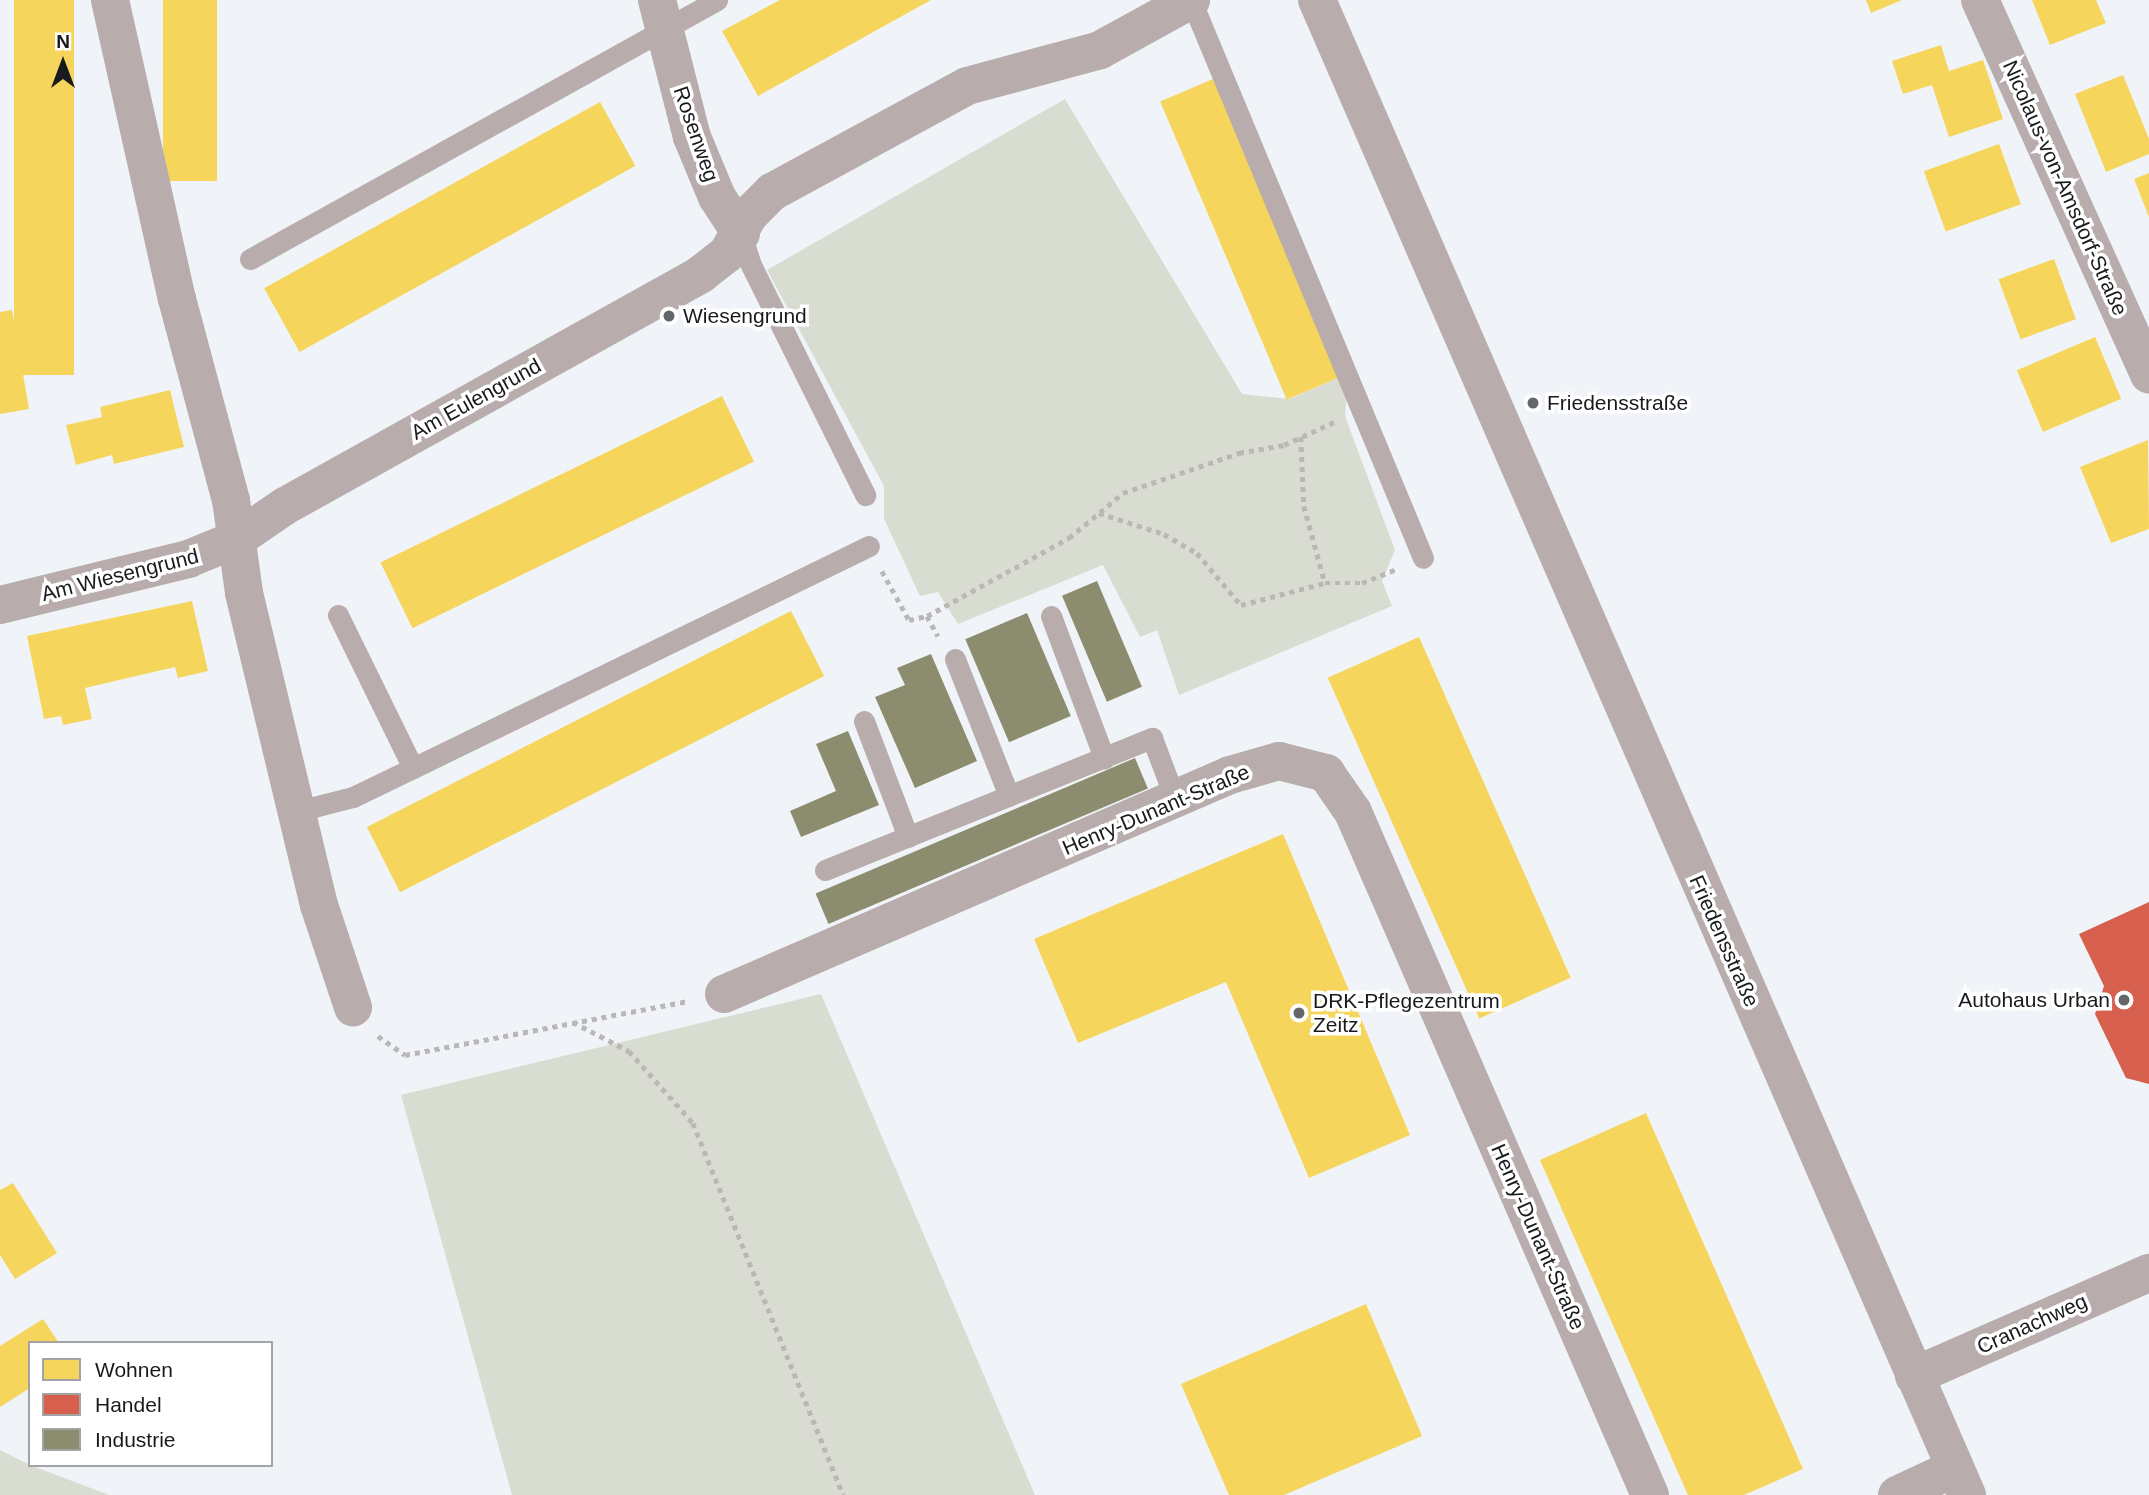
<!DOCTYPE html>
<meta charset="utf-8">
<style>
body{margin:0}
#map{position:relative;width:2149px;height:1495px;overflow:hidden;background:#f0f4f8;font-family:Arial,sans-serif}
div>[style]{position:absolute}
.green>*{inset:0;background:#d9dcd0}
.homes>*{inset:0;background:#f6d55c;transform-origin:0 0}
.shops>*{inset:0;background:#d6604d}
.industry>*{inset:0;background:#8c8c6e;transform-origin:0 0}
.path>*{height:4.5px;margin-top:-2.25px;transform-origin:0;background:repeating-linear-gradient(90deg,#bbb7b7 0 5px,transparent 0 10px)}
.service>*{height:21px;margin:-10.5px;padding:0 10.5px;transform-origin:10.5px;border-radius:10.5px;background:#b8adac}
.minor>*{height:38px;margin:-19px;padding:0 19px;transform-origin:19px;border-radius:19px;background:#b8adac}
.tertiary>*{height:38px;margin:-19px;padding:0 19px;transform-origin:19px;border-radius:19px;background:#b8adac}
.dots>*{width:19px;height:19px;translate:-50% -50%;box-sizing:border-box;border:4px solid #fff;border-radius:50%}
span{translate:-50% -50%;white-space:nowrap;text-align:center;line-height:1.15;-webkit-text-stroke:7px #fff;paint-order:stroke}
.street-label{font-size:21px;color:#181a1d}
.poi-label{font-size:21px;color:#181a1d}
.left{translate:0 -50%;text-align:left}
.right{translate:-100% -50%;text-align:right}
.legend{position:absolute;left:28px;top:1341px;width:245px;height:126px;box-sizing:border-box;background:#fff;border:2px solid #a3a3a5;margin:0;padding:9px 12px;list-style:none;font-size:21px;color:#181a1d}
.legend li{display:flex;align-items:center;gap:14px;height:35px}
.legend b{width:35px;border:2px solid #a3a3a5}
.north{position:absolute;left:28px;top:28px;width:70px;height:70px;-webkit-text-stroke:5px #fff;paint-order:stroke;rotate:0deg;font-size:19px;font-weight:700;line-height:28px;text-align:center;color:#181a1d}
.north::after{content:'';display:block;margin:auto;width:24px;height:32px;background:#181a1d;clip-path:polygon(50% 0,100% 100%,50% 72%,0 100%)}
</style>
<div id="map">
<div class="green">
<div style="clip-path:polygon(1065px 99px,1242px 394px,1290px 399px,1349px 373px,1345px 416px,1395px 550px,1382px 581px,1392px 606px,1179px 695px,1157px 630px,1140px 637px,1103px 565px,958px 624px,938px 592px,920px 596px,884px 519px,884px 486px,767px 270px)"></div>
<div style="clip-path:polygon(821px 994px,1035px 1495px,512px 1495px,401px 1095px)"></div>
<div style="clip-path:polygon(0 1450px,30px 1465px,109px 1495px,0 1495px)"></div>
</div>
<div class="homes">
<div style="left:14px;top:0;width:60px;height:375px"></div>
<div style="left:163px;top:0;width:54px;height:181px"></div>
<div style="clip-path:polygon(780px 0,931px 0,758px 96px,722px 31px)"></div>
<div style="clip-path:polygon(1866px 0,1902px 0,1871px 13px)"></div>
<div style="clip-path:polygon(2032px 0,2096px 0,2106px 23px,2050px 45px)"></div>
<div style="clip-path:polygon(1941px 45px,1949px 71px,1983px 60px,2003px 119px,1949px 137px,1932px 85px,1903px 94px,1892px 61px)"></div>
<div style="clip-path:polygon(2123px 75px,2149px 139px,2149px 154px,2106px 172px,2075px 94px)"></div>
<div style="left:1220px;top:76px;width:324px;height:65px;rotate:67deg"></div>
<div style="left:600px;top:102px;width:73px;height:384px;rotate:61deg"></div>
<div style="left:1999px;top:144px;width:64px;height:80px;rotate:70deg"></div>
<div style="clip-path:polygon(2149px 173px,2149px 217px,2134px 179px)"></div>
<div style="left:2054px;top:259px;width:64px;height:59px;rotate:70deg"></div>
<div style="clip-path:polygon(12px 310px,29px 409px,0 414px,0 312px)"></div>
<div style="left:2095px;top:337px;width:67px;height:85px;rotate:67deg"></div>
<div style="clip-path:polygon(170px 390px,184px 447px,114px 464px,112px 455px,76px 465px,66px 425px,102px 417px,100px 407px)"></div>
<div style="left:722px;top:396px;width:73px;height:380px;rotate:64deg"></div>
<div style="clip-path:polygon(2148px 440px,2149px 529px,2111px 543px,2080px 467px)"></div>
<div style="clip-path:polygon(192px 601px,208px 671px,178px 678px,175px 667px,85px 688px,92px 719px,63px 725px,61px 716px,44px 719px,27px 636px)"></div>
<div style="left:791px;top:611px;width:73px;height:476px;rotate:63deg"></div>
<div style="left:1419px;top:637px;width:373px;height:100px;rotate:66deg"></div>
<div style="clip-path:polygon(1283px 834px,1410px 1135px,1309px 1178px,1226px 982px,1078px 1043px,1034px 939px)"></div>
<div style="clip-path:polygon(1646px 1113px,1803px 1469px,1744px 1495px,1688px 1495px,1540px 1160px)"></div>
<div style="clip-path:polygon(13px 1183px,57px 1253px,15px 1279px,0 1255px,0 1190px)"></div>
<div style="clip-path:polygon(1366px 1304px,1422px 1436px,1284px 1495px,1229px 1495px,1181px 1384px)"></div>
<div style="clip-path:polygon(43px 1319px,59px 1343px,30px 1343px,30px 1388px,0 1407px,0 1346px)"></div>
</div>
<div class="shops">
<div style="clip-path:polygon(2149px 902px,2149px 1084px,2126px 1078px,2095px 1014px,2104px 986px,2079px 934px)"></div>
</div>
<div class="industry">
<div style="left:1097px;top:581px;width:115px;height:38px;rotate:67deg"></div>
<div style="left:1027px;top:613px;width:112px;height:67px;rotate:67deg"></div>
<div style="clip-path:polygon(931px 654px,977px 761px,915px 788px,875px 697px,905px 685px,897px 668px)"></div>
<div style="clip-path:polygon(848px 731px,879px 805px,801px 837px,790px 811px,836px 791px,816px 744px)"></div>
<div style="left:1135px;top:758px;width:33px;height:347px;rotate:67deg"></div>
</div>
<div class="path">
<div style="left:1301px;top:437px;width:69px;rotate:87.5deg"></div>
<div style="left:1304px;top:506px;width:80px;rotate:74.7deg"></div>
<div style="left:1099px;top:513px;width:68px;rotate:17.9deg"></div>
<div style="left:1164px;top:534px;width:38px;rotate:30deg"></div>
<div style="left:1197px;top:553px;width:68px;rotate:49.8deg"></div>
<div style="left:1241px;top:605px;width:87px;rotate:-14.7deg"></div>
<div style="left:1325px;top:583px;width:37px"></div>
<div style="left:1362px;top:583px;width:38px;rotate:-22deg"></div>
<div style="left:882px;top:571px;width:56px;rotate:61.1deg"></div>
<div style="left:909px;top:620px;width:18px;rotate:-13deg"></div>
<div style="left:927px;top:616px;width:162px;rotate:-28.8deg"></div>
<div style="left:1069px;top:538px;width:70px;rotate:-39.8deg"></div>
<div style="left:1123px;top:493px;width:123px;rotate:-19deg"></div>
<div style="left:1239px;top:453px;width:46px;rotate:-10.1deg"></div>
<div style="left:1284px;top:445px;width:55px;rotate:-24.7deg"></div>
<div style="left:927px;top:616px;width:23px;rotate:61deg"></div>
<div style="left:573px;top:1022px;width:63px;rotate:27.4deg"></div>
<div style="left:629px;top:1051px;width:96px;rotate:48.4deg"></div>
<div style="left:693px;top:1123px;width:401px;rotate:68deg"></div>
<div style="left:378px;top:1036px;width:33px;rotate:35deg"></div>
<div style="left:405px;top:1055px;width:287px;rotate:-10.8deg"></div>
</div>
<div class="service">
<div style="left:1191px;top:0;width:604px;rotate:67.42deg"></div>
<div style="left:741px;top:234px;width:33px;rotate:72deg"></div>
<div style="left:751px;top:265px;width:257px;rotate:63.6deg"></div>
<div style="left:250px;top:259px;width:534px;rotate:-29.01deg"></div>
<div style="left:338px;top:615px;width:170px;rotate:63.9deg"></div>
<div style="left:413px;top:768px;width:507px;rotate:-25.96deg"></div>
<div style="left:1051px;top:616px;width:152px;rotate:69.5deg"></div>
<div style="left:955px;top:659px;width:147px;rotate:68.5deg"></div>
<div style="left:864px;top:721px;width:124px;rotate:69.2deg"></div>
<div style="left:298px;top:811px;width:57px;rotate:-14.3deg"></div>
<div style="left:353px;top:797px;width:67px;rotate:-25.8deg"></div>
<div style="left:825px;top:870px;width:353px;rotate:-22deg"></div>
<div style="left:1152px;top:738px;width:65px;rotate:69.3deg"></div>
</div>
<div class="minor">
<div style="left:110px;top:0;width:306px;rotate:77.4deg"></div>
<div style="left:177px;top:299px;width:208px;rotate:75deg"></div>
<div style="left:231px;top:500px;width:94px;rotate:82deg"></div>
<div style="left:244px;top:593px;width:321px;rotate:76.5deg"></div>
<div style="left:319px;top:905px;width:108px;rotate:71.6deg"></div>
<div style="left:657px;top:0;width:141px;rotate:75.7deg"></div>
<div style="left:692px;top:137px;width:65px;rotate:67.4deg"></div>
<div style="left:717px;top:197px;width:44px;rotate:57deg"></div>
<div style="left:1980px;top:0;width:411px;rotate:65.7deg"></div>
<div style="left:0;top:605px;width:194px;rotate:-13.7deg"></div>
<div style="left:188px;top:559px;width:53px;rotate:-22.2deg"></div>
<div style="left:237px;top:539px;width:58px;rotate:-34.5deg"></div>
<div style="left:285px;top:506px;width:476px;rotate:-29.1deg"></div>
<div style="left:701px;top:274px;width:33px;rotate:-38deg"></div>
<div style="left:727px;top:254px;width:45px;rotate:-60.6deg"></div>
<div style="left:749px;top:215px;width:33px;rotate:-45deg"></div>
<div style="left:772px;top:192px;width:222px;rotate:-28.5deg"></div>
<div style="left:967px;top:86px;width:138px;rotate:-15.1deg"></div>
<div style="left:1100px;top:50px;width:104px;rotate:-28.8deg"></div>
<div style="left:724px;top:994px;width:551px;rotate:-23.4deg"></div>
<div style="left:1230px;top:775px;width:51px;rotate:-15.9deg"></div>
<div style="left:1279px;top:761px;width:49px;rotate:14.3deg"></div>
<div style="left:1326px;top:773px;width:47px;rotate:55.3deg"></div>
<div style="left:1353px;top:812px;width:745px;rotate:66.5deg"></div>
<div style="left:1914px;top:1376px;width:257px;rotate:-23.7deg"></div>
<div style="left:1897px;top:1495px;width:64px;rotate:-25deg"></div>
</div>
<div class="tertiary">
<div style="left:1317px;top:0;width:1630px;rotate:66.5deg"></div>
</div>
<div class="dots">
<div style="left:669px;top:316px;background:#64666a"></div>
<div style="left:1533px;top:403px;background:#64666a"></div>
<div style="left:2124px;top:1000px;background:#64666a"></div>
<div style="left:1299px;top:1013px;background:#64666a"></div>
</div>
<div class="street-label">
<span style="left:696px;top:134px;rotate:71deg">Rosenweg</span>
<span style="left:2065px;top:188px;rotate:66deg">Nicolaus-von-Amsdorf-Straße</span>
<span style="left:476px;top:399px;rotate:-29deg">Am Eulengrund</span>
<span style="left:120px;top:575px;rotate:-14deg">Am Wiesengrund</span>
<span style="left:1156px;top:810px;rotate:-23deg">Henry-Dunant-Straße</span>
<span style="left:1724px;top:941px;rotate:66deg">Friedensstraße</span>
<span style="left:1538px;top:1237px;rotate:66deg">Henry-Dunant-Straße</span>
<span style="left:2032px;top:1324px;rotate:-24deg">Cranachweg</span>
</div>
<div class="poi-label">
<span class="left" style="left:683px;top:316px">Wiesengrund</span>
<span class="left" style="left:1547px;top:403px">Friedensstraße</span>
<span class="right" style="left:2110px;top:1000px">Autohaus Urban</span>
<span class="left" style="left:1313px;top:1013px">DRK-Pflegezentrum<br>Zeitz</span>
</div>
<ul class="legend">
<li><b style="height:19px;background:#f6d55c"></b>Wohnen</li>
<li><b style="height:19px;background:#d6604d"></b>Handel</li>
<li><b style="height:19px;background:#8c8c6e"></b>Industrie</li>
</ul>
<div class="north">N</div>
</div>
